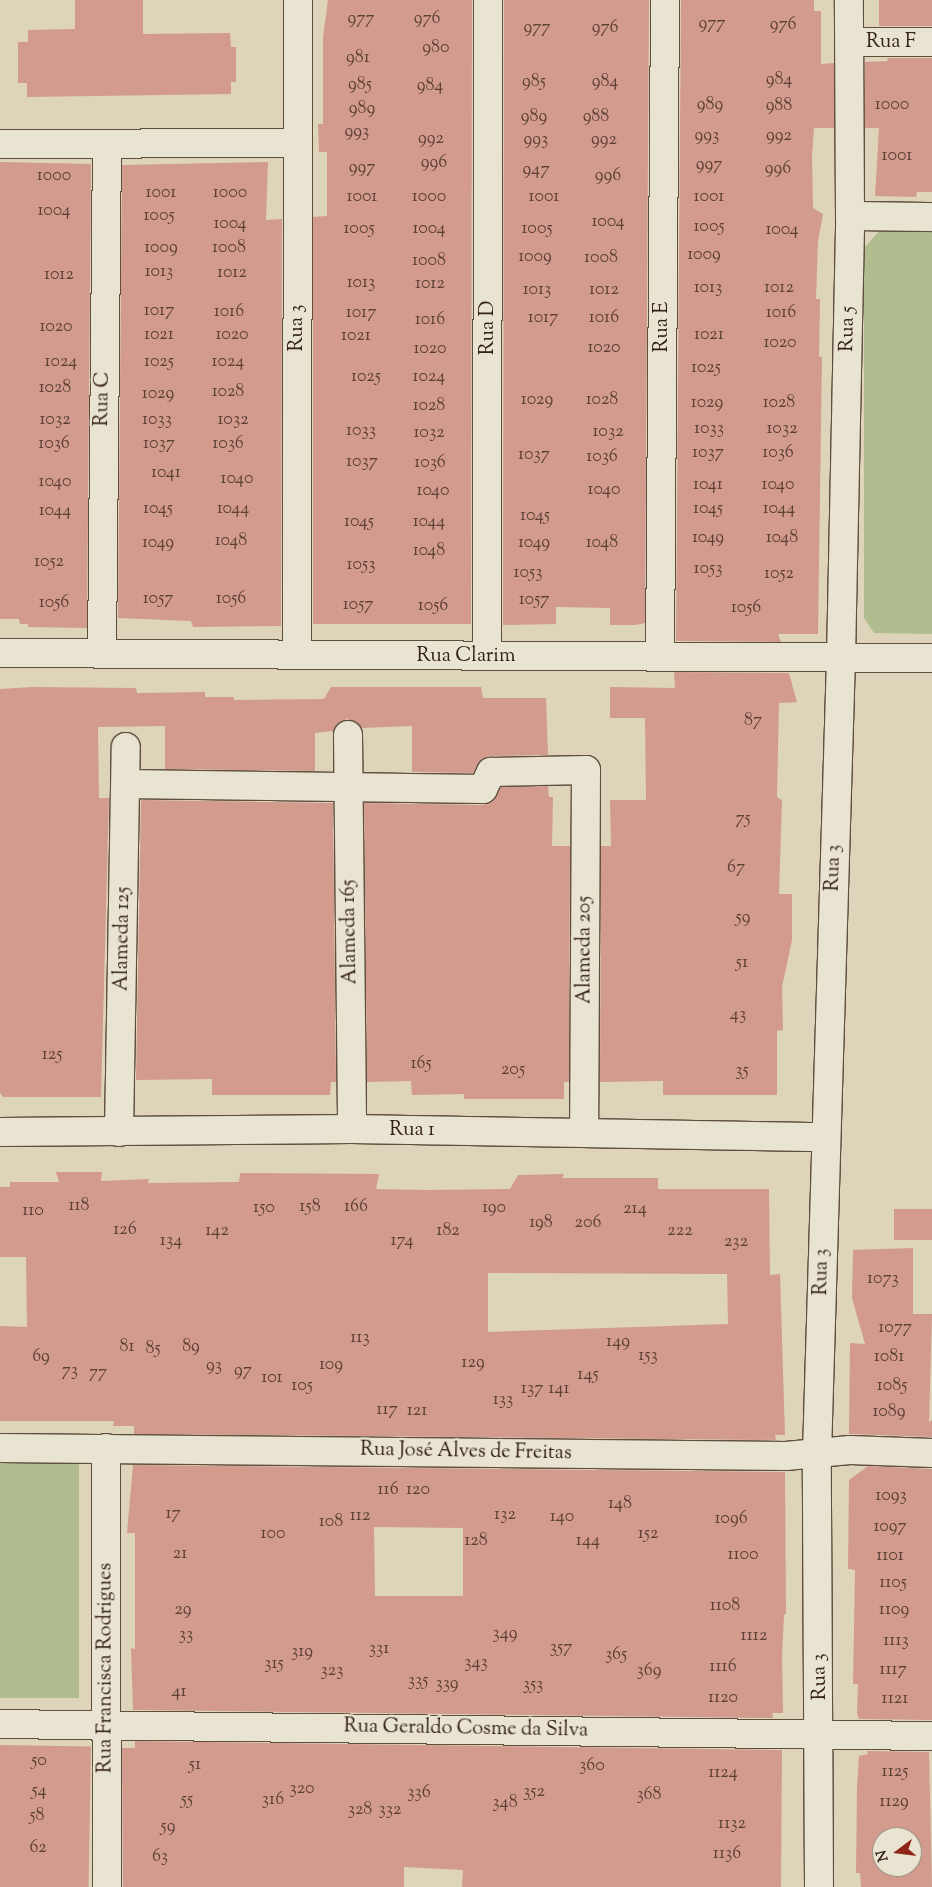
<!DOCTYPE html>
<meta charset="utf-8">
<style>
body{margin:0}
#map{position:relative;width:932px;height:1887px;overflow:hidden;background:#ddd4b9;font-family:"Sorts Mill Goudy",serif}
div>[style]{position:absolute}
.green>*{inset:0;background:#b1bd8f;transform-origin:0 0}
.building>*{inset:0;background:#d29b8e;transform-origin:0 0}
.roads{filter:drop-shadow(1px 0 #5e4e3e) drop-shadow(-1px 0 #5e4e3e) drop-shadow(0 1px #5e4e3e) drop-shadow(0 -1px #5e4e3e)}
.minor>*{height:28px;margin:-14px;padding:0 14px;transform-origin:14px;border-radius:14px;background:#e9e3d2}
span{translate:-50% -50%;white-space:nowrap;text-align:center;line-height:1.15;-webkit-text-stroke:4.5px #e9e3d2;paint-order:stroke}
.number-label{font-size:18px;color:#5c4033}
.number-label span{-webkit-text-stroke-width:0}
.street-label{font-size:20px;color:#342215}
.north{position:absolute;left:872px;top:1827px;width:50px;height:50px;box-sizing:border-box;background:#e9e3d2;border:1px solid #a19686;border-radius:50%;rotate:255deg;font-size:14px;font-weight:700;line-height:20px;text-align:center;color:#342215}
.north::after{content:'';display:block;margin:auto;width:18px;height:22px;background:#8f2418;clip-path:polygon(50% 0,100% 100%,50% 72%,0 100%)}
</style>
<div id="map">
<div class="green">
<div style="clip-path:polygon(881px 229px,932px 229px,932px 634px,874px 633px,864px 618px,864px 248px)"></div>
<div style="left:0;top:1461px;width:79px;height:237px"></div>
</div>
<div class="building">
<div style="clip-path:polygon(75px 0,143px 0,143px 34px,230px 33px,231px 47px,236px 47px,236px 82px,231px 82px,231px 94px,27px 97px,27px 83px,18px 83px,18px 42px,28px 42px,28px 30px,75px 29px)"></div>
<div style="clip-path:polygon(328px 0,472px 0,471px 624px,313px 624px,313px 217px,327px 216px,327px 152px,319px 152px,318px 124px,323px 124px,323px 37px)"></div>
<div style="clip-path:polygon(504px 0,649px 0,645px 623px,635px 625px,610px 625px,610px 608px,556px 607px,556px 624px,503px 625px)"></div>
<div style="clip-path:polygon(681px 0,814px 0,814px 11px,821px 11px,821px 64px,834px 63px,834px 128px,814px 128px,812px 155px,813px 208px,823px 214px,818px 241px,816px 299px,820px 299px,819px 357px,822px 357px,818px 634px,778px 634px,781px 642px,676px 641px)"></div>
<div style="left:879px;top:0;width:53px;height:26px"></div>
<div style="clip-path:polygon(887px 58px,932px 58px,932px 192px,917px 192px,916px 197px,875px 196px,879px 128px,865px 128px,865px 62px,888px 61px)"></div>
<div style="clip-path:polygon(0 162px,91px 164px,87px 628px,28px 627px,28px 624px,20px 624px,19px 619px,0 619px)"></div>
<div style="clip-path:polygon(268px 162px,266px 220px,282px 219px,281px 626px,193px 627px,191px 621px,118px 618px,122px 165px)"></div>
<div style="clip-path:polygon(674px 672px,789px 673px,797px 702px,779px 703px,777px 797px,782px 800px,779px 894px,792px 894px,792px 940px,782px 987px,783px 1030px,777px 1031px,777px 1095px,663px 1095px,663px 1081px,600px 1082px,601px 846px,611px 846px,610px 800px,646px 800px,645px 718px,610px 718px,610px 687px,675px 688px)"></div>
<div style="clip-path:polygon(32px 687px,136px 688px,137px 693px,205px 692px,205px 697px,234px 697px,234px 700px,324px 699px,331px 687px,481px 687px,483px 698px,546px 698px,548px 755px,490px 756px,482px 759px,473px 773px,412px 772px,412px 726px,362px 728px,347px 719px,340px 722px,333px 731px,315px 733px,315px 771px,165px 769px,165px 726px,98px 727px,99px 798px,109px 798px,101px 1097px,3px 1097px,0 1093px,0 689px)"></div>
<div style="clip-path:polygon(548px 786px,549px 797px,553px 797px,552px 846px,570px 846px,569px 1082px,564px 1082px,564px 1099px,464px 1099px,464px 1094px,412px 1095px,411px 1081px,367px 1082px,364px 803px,483px 805px,492px 802px,501px 787px)"></div>
<div style="clip-path:polygon(141px 800px,333px 803px,336px 1082px,331px 1082px,330px 1095px,212px 1095px,212px 1079px,136px 1080px)"></div>
<div style="clip-path:polygon(evenodd,56px 1172px,102px 1172px,101px 1181px,149px 1179px,148px 1183px,239px 1182px,240px 1173px,379px 1174px,376px 1189px,425px 1190px,510px 1189px,518px 1175px,564px 1174px,562px 1178px,658px 1178px,658px 1189px,769px 1189px,770px 1275px,780px 1274px,785px 1435px,775px 1435px,776px 1440px,134px 1434px,134px 1426px,113px 1426px,114px 1421px,0 1421px,0 1326px,27px 1327px,26px 1257px,0 1257px,0 1187px,10px 1187px,10px 1182px,59px 1182px,56px 1172px,488px 1273px,727px 1274px,728px 1324px,488px 1332px,488px 1273px)"></div>
<div style="left:894px;top:1209px;width:38px;height:31px"></div>
<div style="clip-path:polygon(913px 1248px,913px 1314px,932px 1314px,929px 1422px,932px 1420px,932px 1437px,849px 1434px,850px 1343px,865px 1344px,852px 1298px,853px 1250px)"></div>
<div style="clip-path:polygon(evenodd,133px 1465px,785px 1472px,786px 1614px,784px 1615px,782px 1655px,783px 1713px,772px 1713px,773px 1718px,133px 1710px,131px 1648px,135px 1649px,135px 1533px,127px 1533px,133px 1465px,374px 1527px,463px 1528px,463px 1596px,375px 1596px,374px 1527px)"></div>
<div style="clip-path:polygon(868px 1466px,932px 1469px,932px 1720px,859px 1719px,857px 1713px,858px 1684px,853px 1684px,855px 1570px,848px 1569px,849px 1480px)"></div>
<div style="clip-path:polygon(135px 1741px,782px 1750px,781px 1887px,462px 1887px,463px 1870px,404px 1867px,404px 1887px,123px 1887px,122px 1748px,135px 1748px)"></div>
<div style="left:0;top:1745px;width:91px;height:142px;rotate:1deg"></div>
<div style="clip-path:polygon(evenodd,867px 1751px,929px 1752px,932px 1887px,861px 1887px,860px 1873px,856px 1873px,857px 1787px,859px 1756px,868px 1754px,867px 1751px,882px 1837px,912px 1837px,912px 1867px,882px 1867px,882px 1837px)"></div>
</div>
<div class="roads">
<div class="minor">
<div style="left:850px;top:42px;width:82px"></div>
<div style="left:0;top:144px;width:296px;rotate:-0.2deg"></div>
<div style="left:850px;top:216px;width:82px;rotate:0.7deg"></div>
<div style="left:0;top:653px;width:932px;rotate:0.31deg"></div>
<div style="left:102px;top:654px;width:509px;rotate:-89.44deg"></div>
<div style="left:297px;top:655px;width:655px;rotate:-89.91deg"></div>
<div style="left:660px;top:655px;width:655px;rotate:-89.56deg"></div>
<div style="left:487px;top:656px;width:656px;rotate:-89.91deg"></div>
<div style="left:348px;top:735px;width:394px;rotate:89.4deg"></div>
<div style="left:126px;top:784px;width:357px;rotate:0.8deg"></div>
<div style="left:483px;top:789px;width:19px;rotate:-65deg"></div>
<div style="left:491px;top:772px;width:95px;rotate:-1.2deg"></div>
<div style="left:586px;top:770px;width:361px;rotate:90.3deg"></div>
<div style="left:0;top:1132px;width:352px;rotate:-0.5deg"></div>
<div style="left:352px;top:1129px;width:473px;rotate:1deg"></div>
<div style="left:119px;top:1132px;width:385px;rotate:-89deg"></div>
<div style="left:0;top:1448px;width:786px;rotate:0.58deg"></div>
<div style="left:786px;top:1456px;width:64px;rotate:-5.4deg"></div>
<div style="left:850px;top:1450px;width:82px;rotate:2.1deg"></div>
<div style="left:106px;top:1448px;width:439px;rotate:89.9deg"></div>
<div style="left:0;top:1724px;width:932px;rotate:0.74deg"></div>
<div style="left:819px;top:1887px;width:434px;rotate:-90.3deg"></div>
<div style="left:817px;top:1453px;width:795px;rotate:-88.27deg"></div>
<div style="left:841px;top:658px;width:442px;rotate:-88.8deg"></div>
<div style="left:850px;top:216px;width:216px;rotate:-90.3deg"></div>
</div>
</div>
<div class="number-label">
<span style="left:361px;top:19px">977</span>
<span style="left:427px;top:19px">976</span>
<span style="left:712px;top:24px">977</span>
<span style="left:783px;top:25px">976</span>
<span style="left:537px;top:28px">977</span>
<span style="left:605px;top:28px">976</span>
<span style="left:436px;top:48px">980</span>
<span style="left:358px;top:58px">981</span>
<span style="left:779px;top:80px">984</span>
<span style="left:534px;top:82px">985</span>
<span style="left:605px;top:82px">984</span>
<span style="left:360px;top:85px">985</span>
<span style="left:430px;top:86px">984</span>
<span style="left:710px;top:105px">989</span>
<span style="left:892px;top:105px">1000</span>
<span style="left:779px;top:106px">988</span>
<span style="left:362px;top:109px">989</span>
<span style="left:534px;top:117px">989</span>
<span style="left:596px;top:117px">988</span>
<span style="left:357px;top:132px">993</span>
<span style="left:707px;top:136px">993</span>
<span style="left:779px;top:136px">992</span>
<span style="left:431px;top:139px">992</span>
<span style="left:536px;top:140px">993</span>
<span style="left:604px;top:140px">992</span>
<span style="left:897px;top:156px">1001</span>
<span style="left:434px;top:163px">996</span>
<span style="left:709px;top:165px">997</span>
<span style="left:362px;top:168px">997</span>
<span style="left:778px;top:169px">996</span>
<span style="left:536px;top:170px">947</span>
<span style="left:54px;top:176px">1000</span>
<span style="left:608px;top:176px">996</span>
<span style="left:161px;top:193px">1001</span>
<span style="left:230px;top:193px">1000</span>
<span style="left:362px;top:197px">1001</span>
<span style="left:429px;top:197px">1000</span>
<span style="left:544px;top:197px">1001</span>
<span style="left:709px;top:197px">1001</span>
<span style="left:54px;top:211px">1004</span>
<span style="left:159px;top:216px">1005</span>
<span style="left:608px;top:222px">1004</span>
<span style="left:230px;top:224px">1004</span>
<span style="left:709px;top:227px">1005</span>
<span style="left:359px;top:229px">1005</span>
<span style="left:429px;top:229px">1004</span>
<span style="left:537px;top:229px">1005</span>
<span style="left:782px;top:230px">1004</span>
<span style="left:161px;top:248px">1009</span>
<span style="left:229px;top:248px">1008</span>
<span style="left:704px;top:255px">1009</span>
<span style="left:535px;top:257px">1009</span>
<span style="left:601px;top:258px">1008</span>
<span style="left:429px;top:261px">1008</span>
<span style="left:159px;top:272px">1013</span>
<span style="left:232px;top:273px">1012</span>
<span style="left:59px;top:275px">1012</span>
<span style="left:361px;top:283px">1013</span>
<span style="left:430px;top:284px">1012</span>
<span style="left:708px;top:288px">1013</span>
<span style="left:779px;top:288px">1012</span>
<span style="left:537px;top:290px">1013</span>
<span style="left:604px;top:290px">1012</span>
<span style="left:159px;top:311px">1017</span>
<span style="left:229px;top:312px">1016</span>
<span style="left:361px;top:313px">1017</span>
<span style="left:781px;top:313px">1016</span>
<span style="left:543px;top:318px">1017</span>
<span style="left:604px;top:318px">1016</span>
<span style="left:430px;top:320px">1016</span>
<span style="left:56px;top:327px">1020</span>
<span style="left:159px;top:335px">1021</span>
<span style="left:232px;top:335px">1020</span>
<span style="left:709px;top:335px">1021</span>
<span style="left:356px;top:336px">1021</span>
<span style="left:780px;top:343px">1020</span>
<span style="left:604px;top:348px">1020</span>
<span style="left:430px;top:349px">1020</span>
<span style="left:61px;top:362px">1024</span>
<span style="left:159px;top:362px">1025</span>
<span style="left:228px;top:362px">1024</span>
<span style="left:706px;top:368px">1025</span>
<span style="left:366px;top:377px">1025</span>
<span style="left:429px;top:377px">1024</span>
<span style="left:55px;top:388px">1028</span>
<span style="left:228px;top:392px">1028</span>
<span style="left:158px;top:394px">1029</span>
<span style="left:537px;top:400px">1029</span>
<span style="left:602px;top:400px">1028</span>
<span style="left:707px;top:403px">1029</span>
<span style="left:779px;top:403px">1028</span>
<span style="left:429px;top:406px">1028</span>
<span style="left:55px;top:420px">1032</span>
<span style="left:157px;top:420px">1033</span>
<span style="left:233px;top:420px">1032</span>
<span style="left:709px;top:429px">1033</span>
<span style="left:782px;top:429px">1032</span>
<span style="left:361px;top:431px">1033</span>
<span style="left:608px;top:432px">1032</span>
<span style="left:429px;top:433px">1032</span>
<span style="left:54px;top:444px">1036</span>
<span style="left:159px;top:444px">1037</span>
<span style="left:228px;top:444px">1036</span>
<span style="left:708px;top:453px">1037</span>
<span style="left:778px;top:453px">1036</span>
<span style="left:534px;top:455px">1037</span>
<span style="left:602px;top:457px">1036</span>
<span style="left:362px;top:462px">1037</span>
<span style="left:430px;top:463px">1036</span>
<span style="left:166px;top:473px">1041</span>
<span style="left:237px;top:479px">1040</span>
<span style="left:55px;top:482px">1040</span>
<span style="left:708px;top:485px">1041</span>
<span style="left:778px;top:485px">1040</span>
<span style="left:604px;top:490px">1040</span>
<span style="left:433px;top:491px">1040</span>
<span style="left:158px;top:509px">1045</span>
<span style="left:233px;top:509px">1044</span>
<span style="left:708px;top:509px">1045</span>
<span style="left:779px;top:509px">1044</span>
<span style="left:55px;top:511px">1044</span>
<span style="left:535px;top:516px">1045</span>
<span style="left:359px;top:522px">1045</span>
<span style="left:429px;top:522px">1044</span>
<span style="left:708px;top:538px">1049</span>
<span style="left:782px;top:538px">1048</span>
<span style="left:231px;top:541px">1048</span>
<span style="left:158px;top:543px">1049</span>
<span style="left:534px;top:543px">1049</span>
<span style="left:602px;top:543px">1048</span>
<span style="left:429px;top:551px">1048</span>
<span style="left:49px;top:562px">1052</span>
<span style="left:361px;top:565px">1053</span>
<span style="left:708px;top:569px">1053</span>
<span style="left:528px;top:573px">1053</span>
<span style="left:779px;top:574px">1052</span>
<span style="left:158px;top:599px">1057</span>
<span style="left:231px;top:599px">1056</span>
<span style="left:534px;top:600px">1057</span>
<span style="left:54px;top:603px">1056</span>
<span style="left:358px;top:605px">1057</span>
<span style="left:433px;top:606px">1056</span>
<span style="left:746px;top:608px">1056</span>
<span style="left:753px;top:721px">87</span>
<span style="left:743px;top:819px">75</span>
<span style="left:736px;top:868px">67</span>
<span style="left:743px;top:918px">59</span>
<span style="left:742px;top:963px">51</span>
<span style="left:738px;top:1015px">43</span>
<span style="left:52px;top:1055px">125</span>
<span style="left:421px;top:1064px">165</span>
<span style="left:513px;top:1070px">205</span>
<span style="left:742px;top:1071px">35</span>
<span style="left:79px;top:1206px">118</span>
<span style="left:310px;top:1207px">158</span>
<span style="left:356px;top:1207px">166</span>
<span style="left:264px;top:1208px">150</span>
<span style="left:494px;top:1208px">190</span>
<span style="left:635px;top:1209px">214</span>
<span style="left:33px;top:1211px">110</span>
<span style="left:541px;top:1223px">198</span>
<span style="left:588px;top:1223px">206</span>
<span style="left:125px;top:1230px">126</span>
<span style="left:217px;top:1231px">142</span>
<span style="left:448px;top:1231px">182</span>
<span style="left:680px;top:1231px">222</span>
<span style="left:171px;top:1241px">134</span>
<span style="left:402px;top:1241px">174</span>
<span style="left:736px;top:1242px">232</span>
<span style="left:883px;top:1279px">1073</span>
<span style="left:895px;top:1328px">1077</span>
<span style="left:360px;top:1338px">113</span>
<span style="left:618px;top:1342px">149</span>
<span style="left:127px;top:1347px">81</span>
<span style="left:191px;top:1347px">89</span>
<span style="left:153px;top:1349px">85</span>
<span style="left:648px;top:1356px">153</span>
<span style="left:41px;top:1357px">69</span>
<span style="left:889px;top:1357px">1081</span>
<span style="left:473px;top:1363px">129</span>
<span style="left:331px;top:1365px">109</span>
<span style="left:214px;top:1366px">93</span>
<span style="left:70px;top:1371px">73</span>
<span style="left:243px;top:1371px">97</span>
<span style="left:98px;top:1373px">77</span>
<span style="left:588px;top:1375px">145</span>
<span style="left:272px;top:1378px">101</span>
<span style="left:302px;top:1386px">105</span>
<span style="left:892px;top:1386px">1085</span>
<span style="left:532px;top:1389px">137</span>
<span style="left:559px;top:1389px">141</span>
<span style="left:503px;top:1400px">133</span>
<span style="left:387px;top:1410px">117</span>
<span style="left:417px;top:1411px">121</span>
<span style="left:889px;top:1412px">1089</span>
<span style="left:388px;top:1490px">116</span>
<span style="left:418px;top:1490px">120</span>
<span style="left:891px;top:1496px">1093</span>
<span style="left:620px;top:1504px">148</span>
<span style="left:173px;top:1514px">17</span>
<span style="left:505px;top:1515px">132</span>
<span style="left:360px;top:1516px">112</span>
<span style="left:562px;top:1517px">140</span>
<span style="left:731px;top:1519px">1096</span>
<span style="left:331px;top:1522px">108</span>
<span style="left:890px;top:1527px">1097</span>
<span style="left:273px;top:1534px">100</span>
<span style="left:648px;top:1534px">152</span>
<span style="left:476px;top:1541px">128</span>
<span style="left:588px;top:1541px">144</span>
<span style="left:180px;top:1554px">21</span>
<span style="left:743px;top:1555px">1100</span>
<span style="left:890px;top:1556px">1101</span>
<span style="left:893px;top:1583px">1105</span>
<span style="left:725px;top:1606px">1108</span>
<span style="left:183px;top:1610px">29</span>
<span style="left:894px;top:1610px">1109</span>
<span style="left:505px;top:1634px">349</span>
<span style="left:186px;top:1635px">33</span>
<span style="left:754px;top:1636px">1112</span>
<span style="left:896px;top:1641px">1113</span>
<span style="left:561px;top:1648px">357</span>
<span style="left:379px;top:1649px">331</span>
<span style="left:302px;top:1652px">319</span>
<span style="left:616px;top:1655px">365</span>
<span style="left:476px;top:1663px">343</span>
<span style="left:274px;top:1664px">315</span>
<span style="left:723px;top:1667px">1116</span>
<span style="left:893px;top:1670px">1117</span>
<span style="left:332px;top:1671px">323</span>
<span style="left:649px;top:1671px">369</span>
<span style="left:418px;top:1681px">335</span>
<span style="left:447px;top:1684px">339</span>
<span style="left:533px;top:1685px">353</span>
<span style="left:179px;top:1692px">41</span>
<span style="left:723px;top:1698px">1120</span>
<span style="left:895px;top:1699px">1121</span>
<span style="left:39px;top:1761px">50</span>
<span style="left:195px;top:1765px">51</span>
<span style="left:592px;top:1766px">360</span>
<span style="left:895px;top:1772px">1125</span>
<span style="left:723px;top:1773px">1124</span>
<span style="left:302px;top:1789px">320</span>
<span style="left:39px;top:1791px">54</span>
<span style="left:534px;top:1792px">352</span>
<span style="left:419px;top:1793px">336</span>
<span style="left:649px;top:1795px">368</span>
<span style="left:187px;top:1800px">55</span>
<span style="left:273px;top:1800px">316</span>
<span style="left:894px;top:1802px">1129</span>
<span style="left:505px;top:1803px">348</span>
<span style="left:360px;top:1810px">328</span>
<span style="left:390px;top:1810px">332</span>
<span style="left:37px;top:1816px">58</span>
<span style="left:732px;top:1824px">1132</span>
<span style="left:168px;top:1827px">59</span>
<span style="left:38px;top:1848px">62</span>
<span style="left:727px;top:1854px">1136</span>
<span style="left:160px;top:1857px">63</span>
</div>
<div class="street-label">
<span style="left:891px;top:42px">Rua F</span>
<span style="left:662px;top:327px;rotate:-90deg">Rua E</span>
<span style="left:297px;top:328px;rotate:-90deg">Rua 3</span>
<span style="left:488px;top:328px;rotate:-90deg">Rua D</span>
<span style="left:848px;top:329px;rotate:-89deg">Rua 5</span>
<span style="left:103px;top:399px;rotate:-89deg">Rua C</span>
<span style="left:466px;top:656px">Rua Clarim</span>
<span style="left:834px;top:868px;rotate:-88deg">Rua 3</span>
<span style="left:350px;top:932px;rotate:-91deg">Alameda 165</span>
<span style="left:123px;top:939px;rotate:-89deg">Alameda 125</span>
<span style="left:585px;top:950px;rotate:-90deg">Alameda 205</span>
<span style="left:412px;top:1130px">Rua 1</span>
<span style="left:822px;top:1272px;rotate:-89deg">Rua 3</span>
<span style="left:466px;top:1452px;rotate:1deg">Rua José Alves de Freitas</span>
<span style="left:106px;top:1668px;rotate:-90deg">Rua Francisca Rodrigues</span>
<span style="left:820px;top:1677px;rotate:-91deg">Rua 3</span>
<span style="left:466px;top:1729px;rotate:1deg">Rua Geraldo Cosme da Silva</span>
</div>
<div class="north">N</div>
</div>
